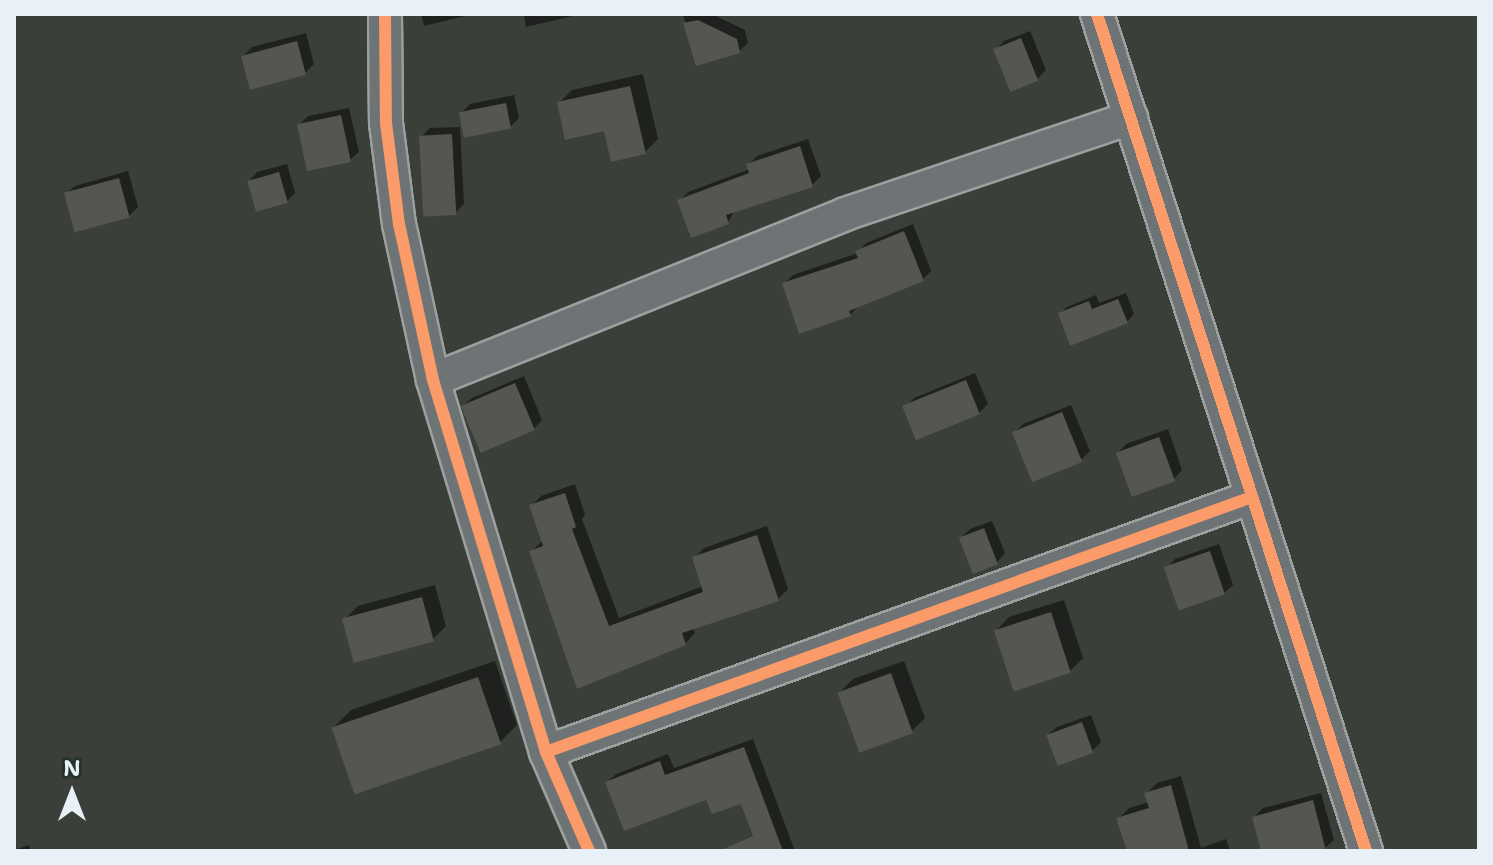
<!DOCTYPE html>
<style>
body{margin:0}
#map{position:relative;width:1493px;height:865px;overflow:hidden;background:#3a3f39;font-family:"Shantell Sans",sans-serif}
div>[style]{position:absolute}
.shadow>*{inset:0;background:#0007}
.building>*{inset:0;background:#555651;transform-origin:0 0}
.roads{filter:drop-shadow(2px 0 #9ca09f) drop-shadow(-2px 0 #9ca09f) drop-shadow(0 2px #9ca09f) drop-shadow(0 -2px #9ca09f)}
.minor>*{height:32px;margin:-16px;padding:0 16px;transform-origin:16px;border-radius:16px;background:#6e7475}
.cycleway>*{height:12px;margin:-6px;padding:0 6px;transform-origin:6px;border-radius:6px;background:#fa9b69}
span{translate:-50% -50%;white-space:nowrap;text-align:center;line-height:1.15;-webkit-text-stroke:6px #26332d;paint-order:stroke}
.frame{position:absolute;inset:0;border:16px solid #e8f1f8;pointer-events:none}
.north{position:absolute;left:32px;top:753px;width:80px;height:80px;-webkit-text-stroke:6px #26332d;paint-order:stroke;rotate:0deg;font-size:22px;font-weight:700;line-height:32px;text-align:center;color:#e8f1f8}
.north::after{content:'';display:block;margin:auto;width:28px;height:36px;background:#e8f1f8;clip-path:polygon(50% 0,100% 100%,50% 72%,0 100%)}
</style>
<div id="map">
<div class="shadow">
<div style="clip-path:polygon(421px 14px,474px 14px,424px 26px)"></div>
<div style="clip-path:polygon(524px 14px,581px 14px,526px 27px)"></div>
<div style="clip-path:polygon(683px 14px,712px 14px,745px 30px,748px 43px,739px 51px,697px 64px)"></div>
<div style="clip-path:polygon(1030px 31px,1046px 70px,1037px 79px,996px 50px,1004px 41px)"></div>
<div style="clip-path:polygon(306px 33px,314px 64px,305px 73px,243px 56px,252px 47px)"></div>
<div style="clip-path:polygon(643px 74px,658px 139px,645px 152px,559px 103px,572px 90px)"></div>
<div style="clip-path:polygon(514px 95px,519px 118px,510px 127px,461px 113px,470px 104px)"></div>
<div style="clip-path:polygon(349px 108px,359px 152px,350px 160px,299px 125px,308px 116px)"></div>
<div style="clip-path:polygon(460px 127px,464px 204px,455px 213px,421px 137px,430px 128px)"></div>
<div style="clip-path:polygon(808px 139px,821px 176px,812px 185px,735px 210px,728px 222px,679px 201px,688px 192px,750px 169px,748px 165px,757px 156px)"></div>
<div style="clip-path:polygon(287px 164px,295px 193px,286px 202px,249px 181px,257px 172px)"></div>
<div style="clip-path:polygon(128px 171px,138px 207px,129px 216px,66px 194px,75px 186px)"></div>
<div style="clip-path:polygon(913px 224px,931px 271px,923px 279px,859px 306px,850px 315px,784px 284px,793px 275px,858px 253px,866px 243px)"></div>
<div style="clip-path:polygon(1126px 293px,1134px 314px,1127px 322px,1060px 314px,1067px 307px,1096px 295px,1099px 303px)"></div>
<div style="clip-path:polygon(975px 373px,988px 404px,979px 413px,905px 407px,914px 398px)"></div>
<div style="clip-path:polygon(524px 376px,542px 420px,534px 429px,463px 406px,472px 398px)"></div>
<div style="clip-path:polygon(1071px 405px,1090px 451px,1081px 460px,1033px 479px,1014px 433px,1023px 424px)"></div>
<div style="clip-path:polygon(1168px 429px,1182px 470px,1174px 479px,1118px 453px,1126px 444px)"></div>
<div style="clip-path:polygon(575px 484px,585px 515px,582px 519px,619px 618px,703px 586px,694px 558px,704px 548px,767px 526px,788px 589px,778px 599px,693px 627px,695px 633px,685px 644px,578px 686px,531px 552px,543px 540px,531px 506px,541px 496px)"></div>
<div style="clip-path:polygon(992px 521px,1005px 553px,997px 562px,961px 538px,970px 529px)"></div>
<div style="clip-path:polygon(1219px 544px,1233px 585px,1224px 593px,1167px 568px,1175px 559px)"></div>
<div style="clip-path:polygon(435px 585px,446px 626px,433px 639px,345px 619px,358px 606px)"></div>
<div style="clip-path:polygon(1064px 600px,1083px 658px,1070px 671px,996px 631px,1009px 617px)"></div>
<div style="clip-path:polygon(495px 661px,517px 725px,500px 742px,334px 727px,351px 710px)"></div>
<div style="clip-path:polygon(904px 661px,925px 718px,912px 731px,840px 692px,853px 679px)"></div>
<div style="clip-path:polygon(1091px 715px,1101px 742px,1092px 751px,1048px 735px,1057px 727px)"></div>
<div style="clip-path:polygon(753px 739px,795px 851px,761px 851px,742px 801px,607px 782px,616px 774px,668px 754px,674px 768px)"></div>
<div style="clip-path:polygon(1181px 776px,1201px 848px,1226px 839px,1230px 851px,1129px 851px,1119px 818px,1129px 808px,1149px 802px,1147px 793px,1157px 783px)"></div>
<div style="clip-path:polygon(1321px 793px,1334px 840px,1325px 848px,1263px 851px,1254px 817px,1263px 808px)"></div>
<div style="clip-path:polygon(29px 845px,31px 851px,14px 851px,14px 850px)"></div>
</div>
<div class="building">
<div style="clip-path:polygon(698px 20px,737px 39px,740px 53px,696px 66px,683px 23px)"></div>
<div style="left:1021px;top:38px;width:46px;height:30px;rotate:68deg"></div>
<div style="left:297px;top:41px;width:35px;height:58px;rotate:75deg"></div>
<div style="clip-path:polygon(630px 86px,646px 154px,611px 162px,604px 131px,565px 140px,557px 102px)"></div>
<div style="left:506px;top:103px;width:26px;height:48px;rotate:79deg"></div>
<div style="left:341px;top:115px;width:48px;height:45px;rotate:78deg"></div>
<div style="left:452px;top:134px;width:81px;height:33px;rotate:87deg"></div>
<div style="clip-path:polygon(800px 146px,813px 187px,726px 215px,729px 224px,691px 238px,677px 200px,749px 173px,746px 164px)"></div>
<div style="left:279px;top:172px;width:32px;height:33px;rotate:74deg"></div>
<div style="left:119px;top:178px;width:41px;height:57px;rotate:75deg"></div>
<div style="clip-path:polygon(904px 231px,924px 281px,849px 311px,851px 316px,799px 334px,782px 283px,858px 258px,855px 251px)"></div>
<div style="clip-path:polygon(1118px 299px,1128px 323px,1070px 346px,1058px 313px,1089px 301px,1092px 309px)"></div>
<div style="left:966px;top:380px;width:37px;height:69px;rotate:68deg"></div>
<div style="left:515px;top:383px;width:51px;height:59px;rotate:67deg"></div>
<div style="left:1062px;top:412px;width:54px;height:54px;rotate:68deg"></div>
<div style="left:1159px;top:437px;width:47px;height:46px;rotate:70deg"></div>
<div style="clip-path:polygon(565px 493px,576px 527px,572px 529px,609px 626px,703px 592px,692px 557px,757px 535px,779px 601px,682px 633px,686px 645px,577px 689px,529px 551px,543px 546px,529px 505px)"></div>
<div style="left:984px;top:528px;width:39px;height:27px;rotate:69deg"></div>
<div style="left:1210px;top:551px;width:46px;height:49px;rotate:71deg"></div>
<div style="left:422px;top:597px;width:46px;height:83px;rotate:75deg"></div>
<div style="left:1051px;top:612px;width:64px;height:60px;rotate:72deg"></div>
<div style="left:891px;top:673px;width:64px;height:57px;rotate:70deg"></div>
<div style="left:478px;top:677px;width:71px;height:155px;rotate:71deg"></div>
<div style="left:1082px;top:722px;width:33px;height:38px;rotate:70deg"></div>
<div style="clip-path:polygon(744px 747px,783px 851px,719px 851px,753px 836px,741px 804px,712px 814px,706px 800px,624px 831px,605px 782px,660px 761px,665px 775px)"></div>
<div style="clip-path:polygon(1171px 785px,1189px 851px,1127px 851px,1116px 818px,1149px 808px,1144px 793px)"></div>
<div style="clip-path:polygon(1313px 800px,1326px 851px,1261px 851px,1252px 817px)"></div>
</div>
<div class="roads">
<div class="minor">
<div style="left:385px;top:14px;width:109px;rotate:89.5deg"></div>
<div style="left:386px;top:123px;width:102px;rotate:82.7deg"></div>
<div style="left:399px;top:224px;width:160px;rotate:77.7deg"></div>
<div style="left:433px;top:380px;width:389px;rotate:73.1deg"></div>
<div style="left:546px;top:752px;width:108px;rotate:66.5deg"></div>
<div style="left:1097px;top:14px;width:879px;rotate:72.18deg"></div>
<div style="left:433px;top:380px;width:444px;rotate:-21.9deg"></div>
<div style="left:845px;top:214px;width:302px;rotate:-18.6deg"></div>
<div style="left:546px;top:752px;width:751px;rotate:-19.86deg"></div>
</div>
</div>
<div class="cycleway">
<div style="left:385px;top:14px;width:109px;rotate:89.5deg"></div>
<div style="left:386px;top:123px;width:102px;rotate:82.7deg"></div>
<div style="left:399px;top:224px;width:160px;rotate:77.7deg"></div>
<div style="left:433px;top:380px;width:389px;rotate:73.1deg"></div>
<div style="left:546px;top:752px;width:108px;rotate:66.5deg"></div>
<div style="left:1097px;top:14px;width:879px;rotate:72.18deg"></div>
<div style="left:546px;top:752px;width:751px;rotate:-19.86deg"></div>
</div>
<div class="frame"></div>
<div class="north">N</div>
</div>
